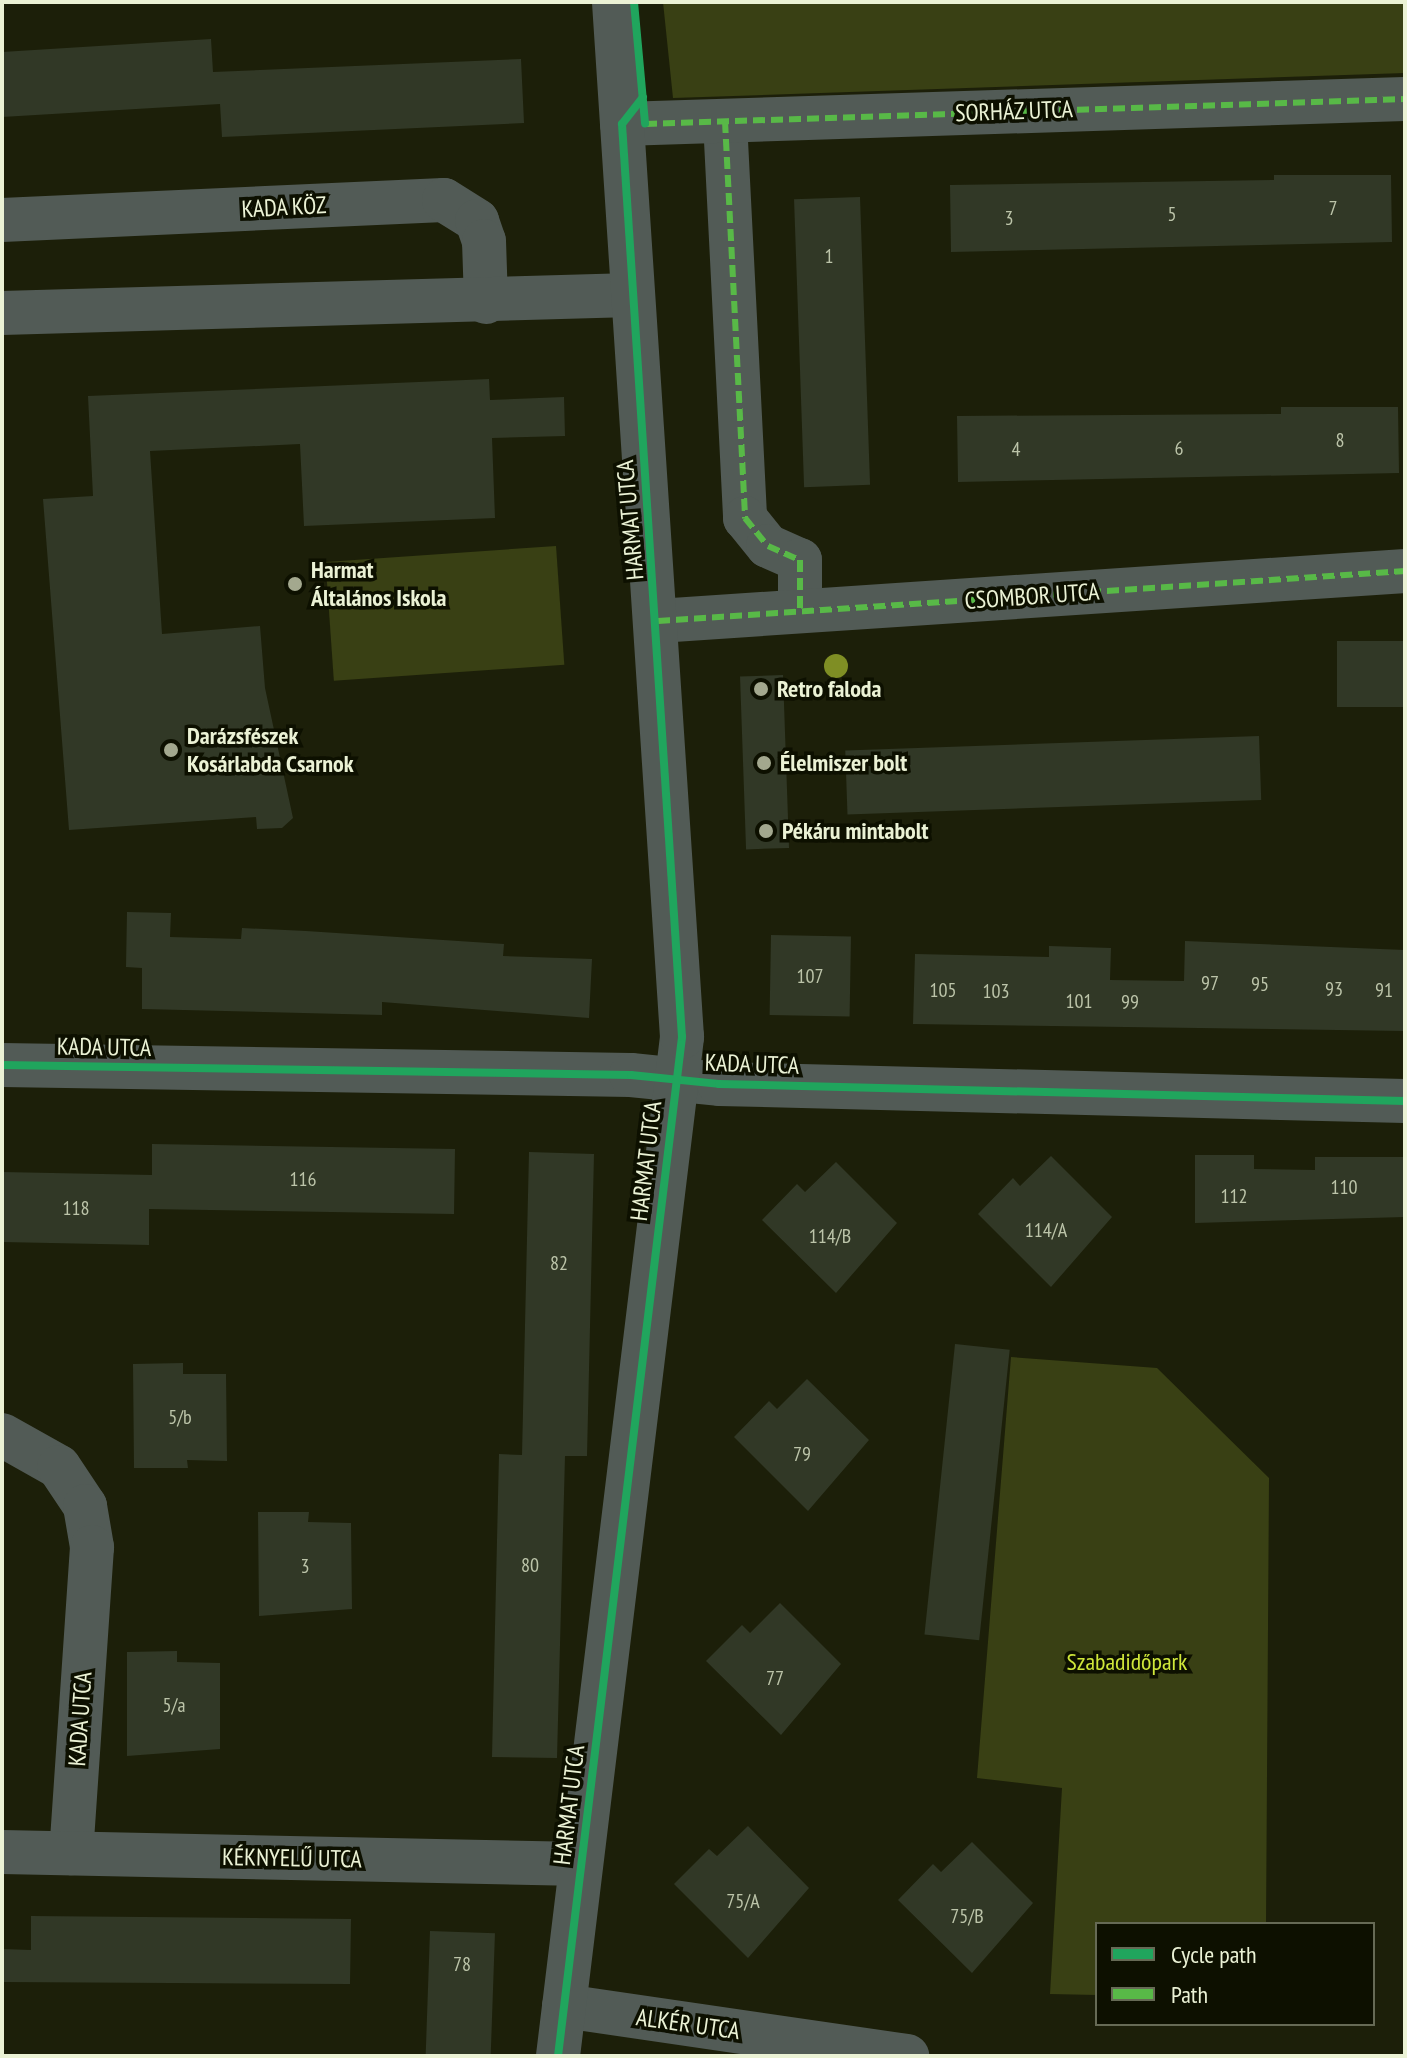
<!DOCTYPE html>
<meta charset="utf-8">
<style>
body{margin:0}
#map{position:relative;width:1407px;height:2058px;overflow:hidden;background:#1c1f09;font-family:"PT Sans Narrow",sans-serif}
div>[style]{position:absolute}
.green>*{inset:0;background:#394014;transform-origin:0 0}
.building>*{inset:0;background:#313826;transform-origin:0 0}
.minor>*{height:44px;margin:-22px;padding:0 22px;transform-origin:22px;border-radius:22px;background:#525b56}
.quiet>*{height:6px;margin-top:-3px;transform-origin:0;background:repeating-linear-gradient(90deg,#58b947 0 12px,transparent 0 18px)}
.cycleway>*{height:8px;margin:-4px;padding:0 4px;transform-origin:4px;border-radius:4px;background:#20a55d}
.trees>*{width:24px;height:24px;margin:-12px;border-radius:50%;background:#7f8e24}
.dots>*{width:22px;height:22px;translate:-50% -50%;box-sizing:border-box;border:4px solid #0d1000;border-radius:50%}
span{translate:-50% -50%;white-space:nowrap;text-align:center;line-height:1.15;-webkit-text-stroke:7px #0d1000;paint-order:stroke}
.number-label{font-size:20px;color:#bcc4a9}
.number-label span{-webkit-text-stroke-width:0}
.street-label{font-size:24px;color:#ebf2d5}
.poi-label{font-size:24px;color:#ebf2d5;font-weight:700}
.left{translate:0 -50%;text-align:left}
.park-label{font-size:24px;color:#d0e83a}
.frame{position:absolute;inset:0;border:4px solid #ebf2d5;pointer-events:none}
.legend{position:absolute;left:1095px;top:1922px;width:280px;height:104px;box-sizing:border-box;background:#0d1000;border:2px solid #666a55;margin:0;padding:10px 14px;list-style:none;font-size:24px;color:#ebf2d5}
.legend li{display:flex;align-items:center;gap:16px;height:40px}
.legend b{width:40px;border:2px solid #666a55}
</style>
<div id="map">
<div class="green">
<div style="clip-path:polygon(663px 2px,1405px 2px,1405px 73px,673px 98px)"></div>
<div style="left:556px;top:546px;width:119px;height:231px;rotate:86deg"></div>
<div style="clip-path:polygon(1011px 1357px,1157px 1368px,1269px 1478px,1266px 1924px,1097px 1924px,1097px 1995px,1050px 1994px,1062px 1788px,977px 1778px)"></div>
</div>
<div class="building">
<div style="clip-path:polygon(211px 39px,213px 72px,521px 59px,524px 123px,222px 137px,220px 104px,2px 117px,2px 52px)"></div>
<div style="clip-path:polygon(1274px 175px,1391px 175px,1392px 242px,951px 252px,950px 185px,1274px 180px)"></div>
<div style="left:860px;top:197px;width:288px;height:66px;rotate:88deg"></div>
<div style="clip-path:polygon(489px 379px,490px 400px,564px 397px,565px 436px,492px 438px,495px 518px,304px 526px,300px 444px,150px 451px,162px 634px,260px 626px,265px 688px,293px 818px,282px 828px,257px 829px,256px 817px,69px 830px,43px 499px,93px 496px,88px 396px)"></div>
<div style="clip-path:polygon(1281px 407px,1398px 407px,1399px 473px,958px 482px,957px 416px,1281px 414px)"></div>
<div style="left:1405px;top:641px;width:66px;height:68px;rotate:90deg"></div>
<div style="left:783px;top:675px;width:173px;height:43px;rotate:88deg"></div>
<div style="left:1259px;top:736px;width:64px;height:414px;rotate:88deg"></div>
<div style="clip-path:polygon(127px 912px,171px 913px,170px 937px,241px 939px,242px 928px,306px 931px,504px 944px,503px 956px,592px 959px,589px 1018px,382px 1002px,382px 1015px,142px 1009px,142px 968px,126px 967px)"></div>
<div style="left:771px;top:935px;width:80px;height:80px;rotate:1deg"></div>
<div style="clip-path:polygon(1185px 941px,1405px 950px,1405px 1031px,913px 1024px,915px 954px,1049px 957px,1049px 946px,1111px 948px,1110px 980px,1184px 981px)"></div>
<div style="clip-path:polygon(152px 1144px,455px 1149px,454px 1214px,149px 1209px,149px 1245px,2px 1242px,2px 1172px,152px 1175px)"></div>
<div style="clip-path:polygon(529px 1152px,594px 1154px,587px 1456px,565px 1456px,557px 1758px,492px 1757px,499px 1454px,522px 1455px)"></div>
<div style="clip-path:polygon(1195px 1155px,1254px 1155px,1254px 1169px,1315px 1170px,1315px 1157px,1405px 1157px,1405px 1217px,1195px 1223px)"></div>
<div style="clip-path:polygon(1051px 1156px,1112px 1217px,1051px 1287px,978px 1214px,1013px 1178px,1020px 1186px)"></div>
<div style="clip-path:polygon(836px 1162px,897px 1223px,836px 1293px,762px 1220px,797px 1184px,805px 1192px)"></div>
<div style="left:955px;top:1344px;width:55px;height:292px;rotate:6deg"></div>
<div style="clip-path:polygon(183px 1363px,183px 1374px,226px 1374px,227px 1461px,187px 1460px,188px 1468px,134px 1468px,133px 1364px)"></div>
<div style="clip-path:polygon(807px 1379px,869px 1440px,808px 1511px,734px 1437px,769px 1401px,777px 1409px)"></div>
<div style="clip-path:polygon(258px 1512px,309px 1512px,308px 1522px,351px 1523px,352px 1609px,259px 1616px)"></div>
<div style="clip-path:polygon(780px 1603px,841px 1664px,781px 1735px,706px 1661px,742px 1625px,750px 1633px)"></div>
<div style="clip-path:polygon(177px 1651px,177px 1662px,220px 1663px,220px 1749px,127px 1756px,127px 1652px)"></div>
<div style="clip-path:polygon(748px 1826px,809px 1888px,748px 1958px,674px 1884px,709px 1849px,717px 1856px)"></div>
<div style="clip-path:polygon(972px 1842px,1033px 1903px,972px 1973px,898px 1900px,933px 1864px,941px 1872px)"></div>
<div style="clip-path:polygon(31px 1916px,351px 1919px,350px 1984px,2px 1982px,2px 1949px,31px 1950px)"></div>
<div style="left:430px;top:1931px;width:65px;height:125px;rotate:2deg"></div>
</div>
<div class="minor">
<div style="left:725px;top:121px;width:398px;rotate:87.1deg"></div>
<div style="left:745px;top:518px;width:36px;rotate:51deg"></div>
<div style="left:768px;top:546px;width:35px;rotate:24deg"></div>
<div style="left:800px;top:560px;width:51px;rotate:90deg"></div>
<div style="left:622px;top:124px;width:783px;rotate:-1.83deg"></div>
<div style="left:2px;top:220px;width:442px;rotate:-2.6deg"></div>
<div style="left:444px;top:200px;width:39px;rotate:32deg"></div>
<div style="left:477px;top:221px;width:21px;rotate:71deg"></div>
<div style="left:484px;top:241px;width:61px;rotate:88.1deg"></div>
<div style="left:2px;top:313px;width:630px;rotate:-1.64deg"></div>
<div style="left:658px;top:621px;width:749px;rotate:-3.83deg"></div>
<div style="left:2px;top:1065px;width:629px;rotate:0.91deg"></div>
<div style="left:631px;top:1075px;width:88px;rotate:5.8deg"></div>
<div style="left:719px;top:1084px;width:686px;rotate:1.42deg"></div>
<div style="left:2px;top:1435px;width:65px;rotate:29.3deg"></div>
<div style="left:59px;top:1467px;width:47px;rotate:56.3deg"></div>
<div style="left:85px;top:1506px;width:42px;rotate:80.3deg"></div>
<div style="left:92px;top:1547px;width:307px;rotate:93.9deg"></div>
<div style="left:2px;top:1852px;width:579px;rotate:1.19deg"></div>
<div style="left:564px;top:2006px;width:347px;rotate:8.3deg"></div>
<div style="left:558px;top:2056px;width:1027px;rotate:-83.06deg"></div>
<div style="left:682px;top:1037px;width:1037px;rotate:-93.76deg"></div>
</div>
<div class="quiet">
<div style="left:725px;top:121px;width:398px;rotate:87.1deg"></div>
<div style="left:745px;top:518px;width:36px;rotate:51deg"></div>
<div style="left:768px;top:546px;width:35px;rotate:24deg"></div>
<div style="left:800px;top:560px;width:51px;rotate:90deg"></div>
<div style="left:645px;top:124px;width:760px;rotate:-1.88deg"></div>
<div style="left:658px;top:621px;width:749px;rotate:-3.83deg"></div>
</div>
<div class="cycleway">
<div style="left:634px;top:2px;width:122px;rotate:84.8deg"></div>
<div style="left:2px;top:1065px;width:629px;rotate:0.91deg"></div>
<div style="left:631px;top:1075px;width:88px;rotate:5.8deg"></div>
<div style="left:719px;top:1084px;width:686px;rotate:1.42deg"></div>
<div style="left:558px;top:2056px;width:1027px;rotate:-83.06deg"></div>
<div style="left:682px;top:1037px;width:915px;rotate:-93.76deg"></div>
<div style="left:622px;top:124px;width:34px;rotate:-52deg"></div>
</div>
<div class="trees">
<div style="left:836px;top:666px"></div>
</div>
<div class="dots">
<div style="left:295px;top:584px;background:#a3a88e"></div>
<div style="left:761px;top:689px;background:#a3a88e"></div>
<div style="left:171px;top:750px;background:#a3a88e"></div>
<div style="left:764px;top:763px;background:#a3a88e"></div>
<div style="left:766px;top:831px;background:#a3a88e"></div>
</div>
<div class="number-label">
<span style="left:1333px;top:208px">7</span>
<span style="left:1172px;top:214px">5</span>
<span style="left:1009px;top:218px">3</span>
<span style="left:829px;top:256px">1</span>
<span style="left:1340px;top:440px">8</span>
<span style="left:1179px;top:448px">6</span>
<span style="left:1016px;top:449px">4</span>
<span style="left:810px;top:976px">107</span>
<span style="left:1210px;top:983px">97</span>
<span style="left:1260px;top:984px">95</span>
<span style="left:1334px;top:989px">93</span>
<span style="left:943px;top:990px">105</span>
<span style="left:1384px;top:990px">91</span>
<span style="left:996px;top:991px">103</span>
<span style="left:1079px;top:1001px">101</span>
<span style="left:1130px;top:1002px">99</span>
<span style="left:303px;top:1179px">116</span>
<span style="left:1344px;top:1187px">110</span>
<span style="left:1234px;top:1196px">112</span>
<span style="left:76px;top:1208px">118</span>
<span style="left:1046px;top:1230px">114/A</span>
<span style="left:830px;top:1236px">114/B</span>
<span style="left:559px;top:1263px">82</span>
<span style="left:180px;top:1417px">5/b</span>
<span style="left:802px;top:1454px">79</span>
<span style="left:530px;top:1565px">80</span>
<span style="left:305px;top:1566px">3</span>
<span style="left:775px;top:1678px">77</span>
<span style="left:174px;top:1705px">5/a</span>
<span style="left:743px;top:1901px">75/A</span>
<span style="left:967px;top:1916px">75/B</span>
<span style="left:462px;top:1964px">78</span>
</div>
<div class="street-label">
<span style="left:1014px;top:111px;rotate:-2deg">SORHÁZ UTCA</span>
<span style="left:284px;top:207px;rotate:-3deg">KADA KÖZ</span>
<span style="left:630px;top:520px;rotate:-95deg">HARMAT UTCA</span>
<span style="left:1032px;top:596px;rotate:-4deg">CSOMBOR UTCA</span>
<span style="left:104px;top:1047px;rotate:1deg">KADA UTCA</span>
<span style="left:752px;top:1064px;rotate:2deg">KADA UTCA</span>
<span style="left:646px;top:1161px;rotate:-83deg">HARMAT UTCA</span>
<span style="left:80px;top:1719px;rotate:-86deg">KADA UTCA</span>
<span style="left:569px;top:1805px;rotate:-83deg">HARMAT UTCA</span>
<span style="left:292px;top:1858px;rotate:1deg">KÉKNYELŰ UTCA</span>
<span style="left:688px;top:2024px;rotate:8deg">ALKÉR UTCA</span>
</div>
<div class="poi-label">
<span class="left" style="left:311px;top:584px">Harmat<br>Általános Iskola</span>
<span class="left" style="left:777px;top:689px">Retro faloda</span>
<span class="left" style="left:187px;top:750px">Darázsfészek<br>Kosárlabda Csarnok</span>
<span class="left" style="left:780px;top:763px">Élelmiszer bolt</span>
<span class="left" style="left:782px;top:831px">Pékáru mintabolt</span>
</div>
<div class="park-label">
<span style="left:1127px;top:1662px">Szabadidőpark</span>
</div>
<div class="frame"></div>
<ul class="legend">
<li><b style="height:10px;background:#20a55d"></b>Cycle path</li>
<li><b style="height:10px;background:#58b947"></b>Path</li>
</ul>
</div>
